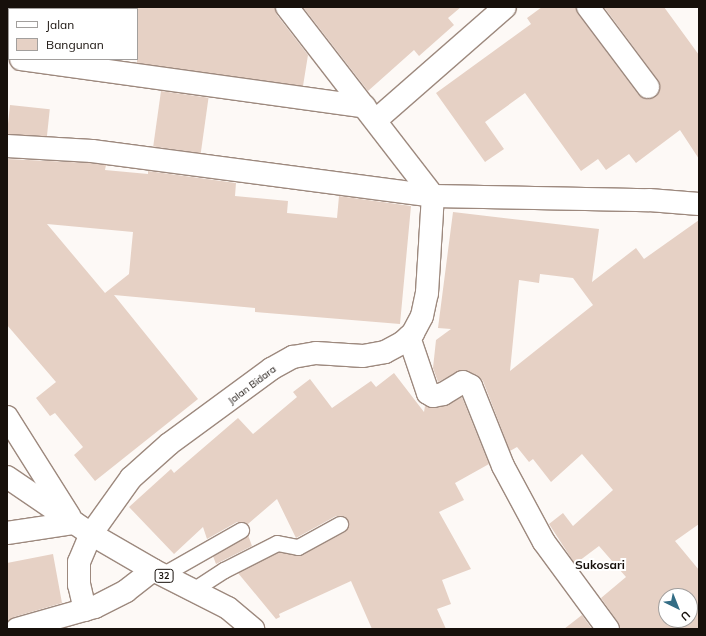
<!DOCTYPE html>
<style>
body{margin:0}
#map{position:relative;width:706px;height:636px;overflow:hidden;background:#fdf9f6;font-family:Mulish,sans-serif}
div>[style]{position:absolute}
.building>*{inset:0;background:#e6d1c5;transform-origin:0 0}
.roads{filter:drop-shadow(1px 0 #9d897e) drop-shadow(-1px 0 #9d897e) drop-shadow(0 1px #9d897e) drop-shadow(0 -1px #9d897e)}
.lane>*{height:15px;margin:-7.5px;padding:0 7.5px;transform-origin:7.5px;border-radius:7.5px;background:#fff}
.street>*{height:22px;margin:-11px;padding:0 11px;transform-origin:11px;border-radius:11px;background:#fff}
.highway>*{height:22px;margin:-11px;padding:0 11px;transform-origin:11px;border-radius:11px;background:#fff}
span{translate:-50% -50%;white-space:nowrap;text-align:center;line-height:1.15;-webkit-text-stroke:4px #fff;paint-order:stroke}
.shield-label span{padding:1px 3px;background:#fff;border:1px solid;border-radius:3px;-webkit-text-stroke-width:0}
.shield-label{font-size:9px;color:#17100b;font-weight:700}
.street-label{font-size:10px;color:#17100b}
.quarter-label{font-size:12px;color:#17100b;font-weight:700}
.frame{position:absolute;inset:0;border:8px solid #17100b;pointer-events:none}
.legend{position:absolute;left:8px;top:8px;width:130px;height:52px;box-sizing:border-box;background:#fff;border:1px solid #a29f9d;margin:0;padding:5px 7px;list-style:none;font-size:12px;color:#17100b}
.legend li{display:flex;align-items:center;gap:8px;height:20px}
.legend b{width:20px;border:1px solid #a29f9d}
.north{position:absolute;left:658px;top:588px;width:40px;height:40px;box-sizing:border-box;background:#fff;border:1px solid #a29f9d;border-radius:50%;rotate:137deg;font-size:11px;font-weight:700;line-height:16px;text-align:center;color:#17100b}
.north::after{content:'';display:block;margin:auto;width:14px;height:18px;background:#336d85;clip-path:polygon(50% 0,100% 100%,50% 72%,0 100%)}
</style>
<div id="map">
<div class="building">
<div style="clip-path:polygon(137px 7px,275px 7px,277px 15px,308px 55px,303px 86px,137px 63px)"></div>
<div style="clip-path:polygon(303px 7px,461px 7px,448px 18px,454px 25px,419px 56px,414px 50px,368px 91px)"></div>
<div style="clip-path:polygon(542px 7px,576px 7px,578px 14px,638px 94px,649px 99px,659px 92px,658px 80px,604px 7px,664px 7px,699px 55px,699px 159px,680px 130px,636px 163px,629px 154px,606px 170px,598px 159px,581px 171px,525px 93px,485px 122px,504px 149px,485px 162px,436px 93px,531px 24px,527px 18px)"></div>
<div style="left:161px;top:91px;width:48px;height:56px;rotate:8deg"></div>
<div style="left:10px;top:105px;width:40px;height:29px;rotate:6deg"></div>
<div style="clip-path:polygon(evenodd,7px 159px,91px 163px,106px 165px,105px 170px,148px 174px,148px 171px,236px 183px,235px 196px,288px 201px,287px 213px,337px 218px,339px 196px,411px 206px,400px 324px,255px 312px,255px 308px,114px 295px,198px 399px,95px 481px,74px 455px,83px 447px,55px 413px,50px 416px,36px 398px,56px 382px,7px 325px,7px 159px,47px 224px,133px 232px,129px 274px,105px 293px,47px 224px)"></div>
<div style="clip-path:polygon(evenodd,453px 212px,599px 229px,592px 282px,636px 248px,644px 259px,699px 220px,699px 524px,675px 541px,699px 570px,699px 629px,620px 629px,618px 622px,601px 598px,626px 577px,599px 546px,575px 564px,549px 524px,563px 513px,573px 526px,613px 490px,582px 454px,551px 482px,533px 459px,529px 462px,517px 447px,510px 451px,483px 381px,477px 375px,462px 370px,438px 382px,433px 368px,436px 340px,451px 329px,438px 328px,453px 212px,540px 274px,573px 278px,593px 305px,510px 371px,519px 280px,539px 283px,540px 274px,453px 212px,666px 596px,690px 596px,690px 620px,666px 620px,666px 596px)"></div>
<div style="clip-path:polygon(394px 373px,424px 412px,425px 406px,435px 408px,445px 406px,462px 397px,489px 464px,455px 483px,464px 500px,439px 512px,471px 569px,442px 580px,451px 604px,437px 609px,446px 629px,372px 629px,351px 581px,279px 614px,280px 617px,276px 619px,238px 573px,278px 552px,302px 555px,345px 532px,349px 524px,344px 516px,336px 516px,296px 538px,277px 499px,248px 524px,237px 522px,207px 539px,203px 527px,174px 554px,129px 507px,171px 469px,174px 473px,238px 418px,253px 434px,297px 397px,293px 392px,310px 379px,332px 408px,371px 381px,376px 387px)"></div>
<div style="clip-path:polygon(248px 535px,252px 546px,216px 564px,213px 556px)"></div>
<div style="clip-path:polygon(53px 554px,62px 603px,14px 617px,7px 622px,7px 563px)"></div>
<div style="clip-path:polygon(582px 615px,592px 629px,564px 629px)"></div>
</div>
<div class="roads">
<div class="lane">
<div style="left:162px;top:575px;width:91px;rotate:-29.7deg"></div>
<div style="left:193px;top:590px;width:37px;rotate:-33deg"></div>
<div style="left:224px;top:570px;width:59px;rotate:-27deg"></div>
<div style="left:277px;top:543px;width:21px;rotate:11deg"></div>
<div style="left:298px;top:547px;width:48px;rotate:-28.7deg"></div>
</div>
<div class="street">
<div style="left:287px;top:7px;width:239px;rotate:52.3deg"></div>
<div style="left:588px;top:7px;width:100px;rotate:53.1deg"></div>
<div style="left:54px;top:9px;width:3px;rotate:-45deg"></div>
<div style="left:21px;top:59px;width:347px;rotate:7.9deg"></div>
<div style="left:376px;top:120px;width:171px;rotate:-41.2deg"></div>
<div style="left:7px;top:146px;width:85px;rotate:3.4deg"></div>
<div style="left:92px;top:151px;width:344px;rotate:7.5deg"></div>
<div style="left:433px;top:196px;width:216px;rotate:1.1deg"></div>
<div style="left:649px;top:200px;width:50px;rotate:4.6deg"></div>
<div style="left:409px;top:337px;width:59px;rotate:71.3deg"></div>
<div style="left:428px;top:393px;width:6px;rotate:31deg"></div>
<div style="left:433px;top:396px;width:10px;rotate:-11deg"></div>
<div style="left:443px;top:394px;width:23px;rotate:-31deg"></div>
<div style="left:463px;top:382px;width:9px;rotate:27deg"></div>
<div style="left:471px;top:386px;width:86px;rotate:68.2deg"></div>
<div style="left:503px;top:466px;width:86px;rotate:61.7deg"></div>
<div style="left:544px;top:542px;width:108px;rotate:53.7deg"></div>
<div style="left:7px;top:533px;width:68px;rotate:-8.5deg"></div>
<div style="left:85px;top:610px;width:26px;rotate:-103deg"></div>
<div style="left:79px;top:585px;width:23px;rotate:-90deg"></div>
<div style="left:79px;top:562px;width:30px;rotate:-67deg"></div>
<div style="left:91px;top:534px;width:69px;rotate:-54.5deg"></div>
<div style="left:131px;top:478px;width:51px;rotate:-41.8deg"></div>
<div style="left:169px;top:444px;width:127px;rotate:-36.3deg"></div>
<div style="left:271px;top:369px;width:25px;rotate:-29deg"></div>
<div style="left:293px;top:357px;width:23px;rotate:-10deg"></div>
<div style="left:316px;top:353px;width:47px;rotate:3.7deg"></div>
<div style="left:363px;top:356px;width:22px;rotate:-10deg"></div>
<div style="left:385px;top:352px;width:19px;rotate:-28deg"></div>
<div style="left:402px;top:343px;width:15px;rotate:-42deg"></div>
<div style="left:413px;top:333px;width:19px;rotate:-62deg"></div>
<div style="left:422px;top:316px;width:24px;rotate:-78deg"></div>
<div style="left:427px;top:293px;width:97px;rotate:-86.5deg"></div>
<div style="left:17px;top:629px;width:81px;rotate:-15.8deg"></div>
<div style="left:95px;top:607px;width:35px;rotate:-27deg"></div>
<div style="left:126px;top:591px;width:34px;rotate:-38deg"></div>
</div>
<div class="highway">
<div style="left:7px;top:417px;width:118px;rotate:57.8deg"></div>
<div style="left:7px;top:477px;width:102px;rotate:34.2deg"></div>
<div style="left:91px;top:534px;width:72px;rotate:30.1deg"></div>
<div style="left:153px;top:570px;width:84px;rotate:26.9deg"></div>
<div style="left:228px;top:608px;width:33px;rotate:40deg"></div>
</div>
</div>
<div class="shield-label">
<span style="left:164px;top:576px">32</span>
</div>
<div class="street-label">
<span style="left:252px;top:385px;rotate:-37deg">Jalan Bidara</span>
</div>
<div class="quarter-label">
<span style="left:600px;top:565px">Sukosari</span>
</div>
<div class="frame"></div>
<ul class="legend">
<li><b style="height:5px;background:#fff"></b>Jalan</li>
<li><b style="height:11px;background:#e6d1c5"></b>Bangunan</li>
</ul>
<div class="north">U</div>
</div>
